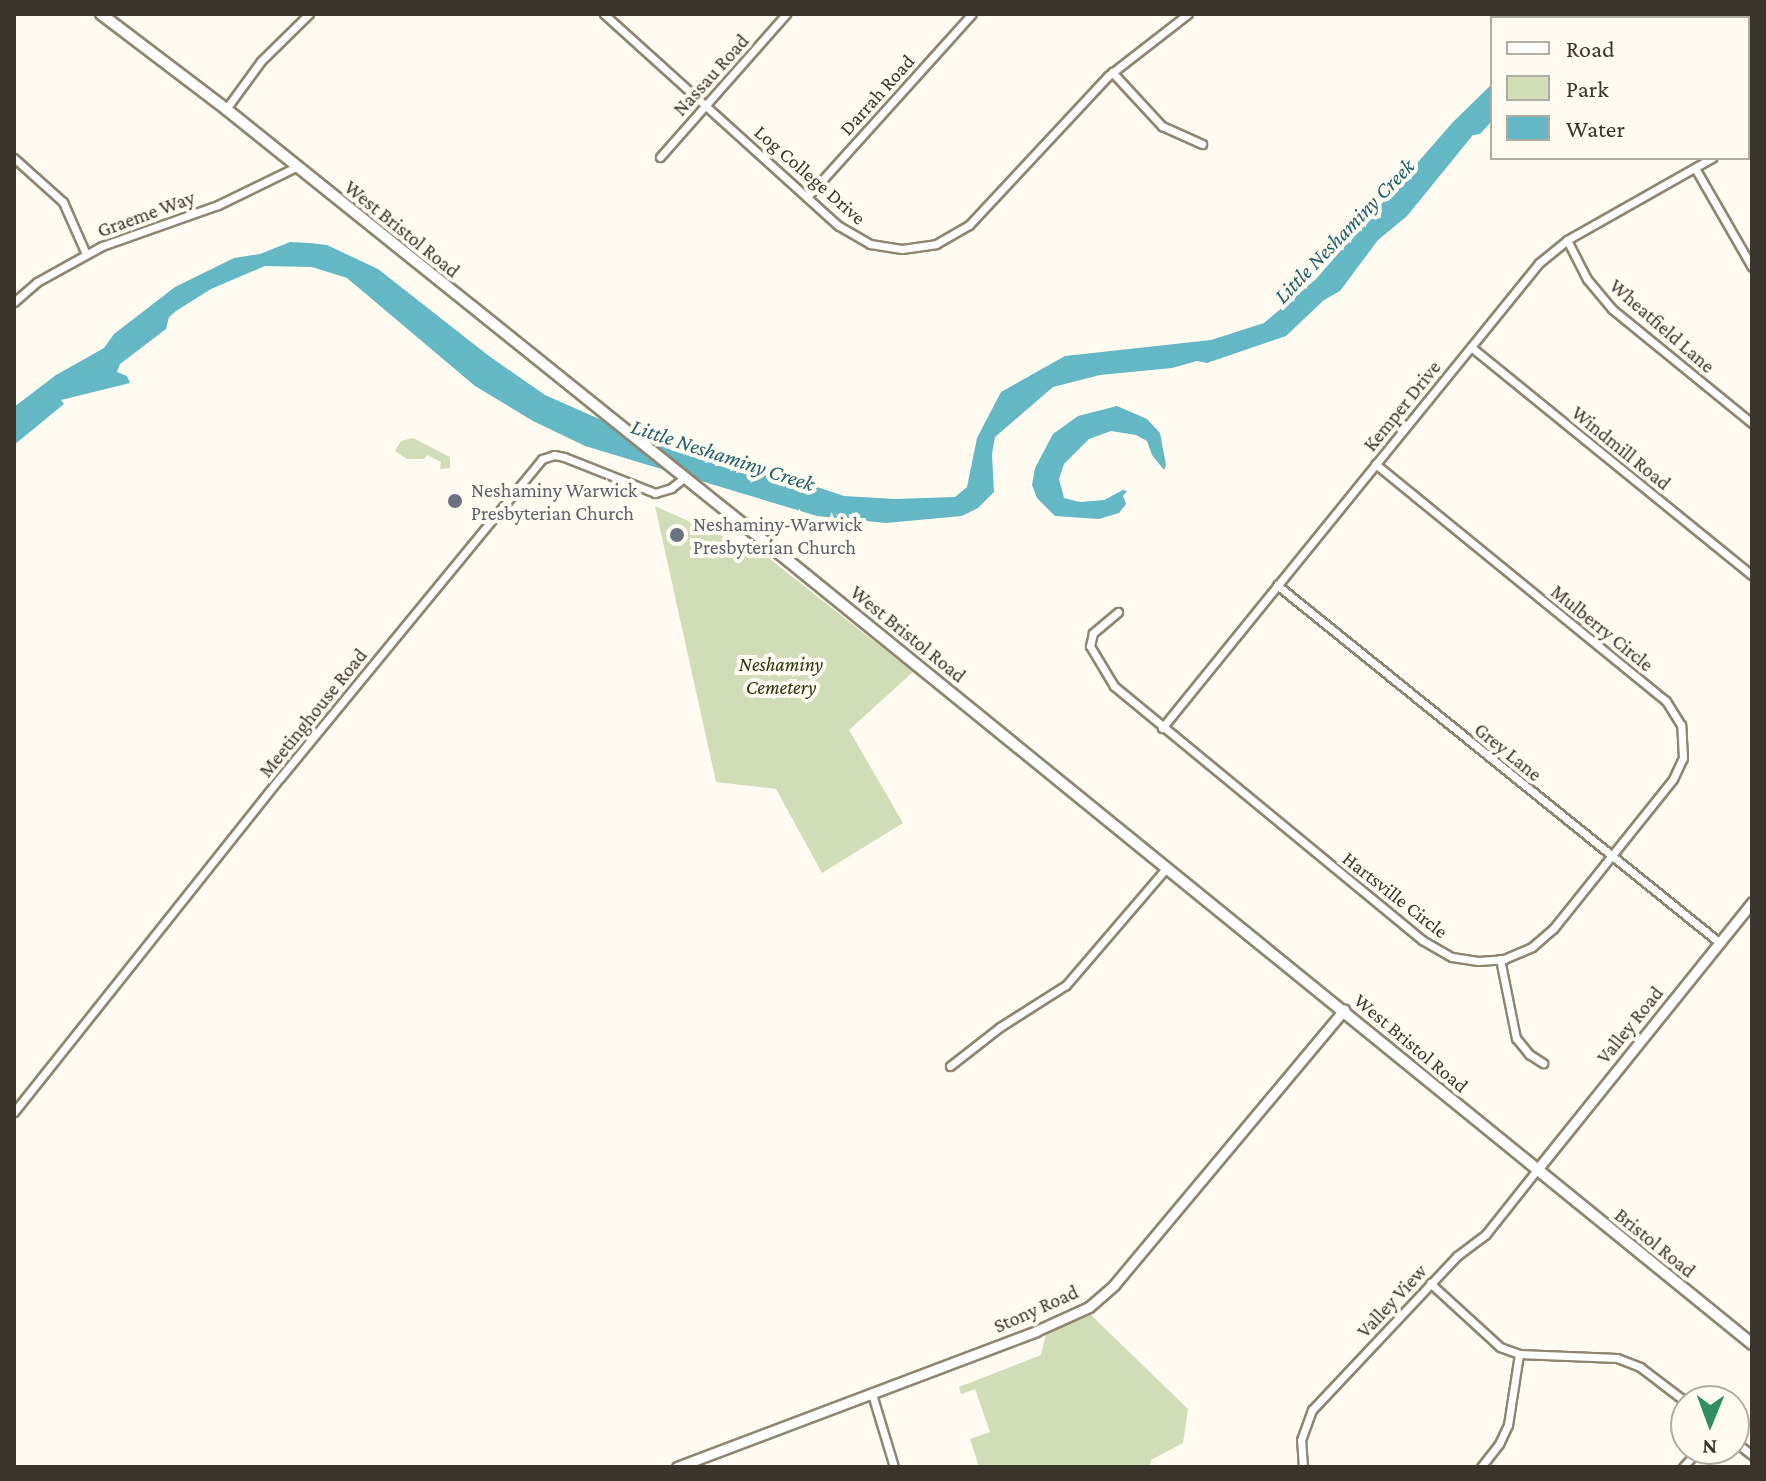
<!DOCTYPE html>
<style>
body{margin:0}
#map{position:relative;width:1766px;height:1481px;overflow:hidden;background:#fffbf1;font-family:"Crimson Pro",serif}
div>[style]{position:absolute}
.green>*{inset:0;background:#d0ddb7}
.water>*{inset:0;background:#63b8c3}
.stream>*{height:3px;margin:-1.5px;padding:0 1.5px;transform-origin:1.5px;border-radius:1.5px;background:#63b8c3}
.roads{filter:drop-shadow(2px 0 #908670) drop-shadow(-2px 0 #908670) drop-shadow(0 2px #908670) drop-shadow(0 -2px #908670)}
.minor>*{height:7px;margin:-3.5px;padding:0 3.5px;transform-origin:3.5px;border-radius:3.5px;background:#fff}
.tertiary>*{height:9px;margin:-4.5px;padding:0 4.5px;transform-origin:4.5px;border-radius:4.5px;background:#fff}
.secondary>*{height:10px;margin:-5px;padding:0 5px;transform-origin:5px;border-radius:5px;background:#fff}
.dots>*{width:22px;height:22px;translate:-50% -50%;box-sizing:border-box;border:4px solid #fffbf1;border-radius:50%}
span{translate:-50% -50%;white-space:nowrap;text-align:center;line-height:1.15;-webkit-text-stroke:8px #fffbf1;paint-order:stroke}
.street-label{font-size:20px;color:#3a352c}
.worship-label{font-size:20px;color:#5b616d}
.left{translate:0 -50%;text-align:left}
.park-label{font-size:20px;color:#293507;font-style:italic}
.water-label{font-size:22px;color:#1c616a;font-style:italic}
.frame{position:absolute;inset:0;border:16px solid #3a352c;pointer-events:none}
.legend{position:absolute;left:1490px;top:16px;width:260px;height:144px;box-sizing:border-box;background:#fffbf1;border:2px solid #b0aca2;margin:0;padding:10px 14px;list-style:none;font-size:24px;color:#3a352c}
.legend li{display:flex;align-items:center;gap:16px;height:40px}
.legend b{width:40px;border:2px solid #b0aca2}
.north{position:absolute;left:1670px;top:1385px;width:80px;height:80px;box-sizing:border-box;background:#fffbf1;border:2px solid #b0aca2;border-radius:50%;rotate:181deg;font-size:22px;font-weight:700;line-height:32px;text-align:center;color:#3a352c}
.north::after{content:'';display:block;margin:auto;width:28px;height:36px;background:#308e66;clip-path:polygon(50% 0,100% 100%,50% 72%,0 100%)}
</style>
<div id="map">
<div class="green">
<div style="clip-path:polygon(1552px 14px,1752px 14px,1752px 70px,1748px 71px,1748px 18px,1555px 18px)"></div>
<div style="clip-path:polygon(413px 438px,450px 457px,450px 468px,440px 469px,441px 462px,427px 455px,424px 459px,407px 459px,395px 451px,401px 441px)"></div>
<div style="clip-path:polygon(655px 506px,766px 556px,913px 672px,849px 730px,903px 823px,822px 873px,776px 789px,716px 782px)"></div>
<div style="clip-path:polygon(1090px 1314px,1188px 1409px,1183px 1443px,1151px 1460px,1149px 1467px,979px 1467px,970px 1439px,990px 1432px,975px 1389px,961px 1394px,959px 1387px,1041px 1355px,1046px 1334px)"></div>
</div>
<div class="water">
<div style="clip-path:polygon(1492px 84px,1492px 121px,1480px 134px,1473px 135px,1407px 216px,1378px 240px,1340px 291px,1324px 300px,1286px 336px,1207px 363px,1197px 361px,1172px 368px,1100px 375px,1053px 387px,995px 437px,992px 454px,994px 492px,978px 508px,962px 516px,886px 523px,817px 516px,585px 446px,533px 421px,475px 386px,347px 278px,312px 267px,265px 266px,211px 289px,176px 311px,169px 317px,166px 329px,120px 364px,117px 372px,127px 376px,130px 383px,61px 400px,64px 404px,14px 445px,14px 407px,56px 375px,104px 348px,114px 334px,175px 287px,234px 258px,260px 254px,290px 242px,310px 243px,327px 245px,378px 269px,489px 356px,545px 395px,613px 425px,719px 454px,844px 496px,895px 499px,955px 497px,967px 487px,977px 438px,1001px 392px,1065px 356px,1211px 340px,1264px 323px,1316px 279px,1453px 122px)"></div>
<div style="clip-path:polygon(1117px 406px,1147px 419px,1160px 433px,1166px 465px,1164px 470px,1152px 455px,1147px 441px,1136px 435px,1111px 431px,1089px 439px,1064px 464px,1059px 479px,1064px 498px,1080px 502px,1104px 500px,1123px 490px,1127px 491px,1123px 496px,1126px 504px,1119px 513px,1099px 519px,1055px 516px,1037px 498px,1032px 485px,1035px 468px,1053px 434px,1078px 416px)"></div>
</div>
<div class="stream">
<div style="left:1493px;top:14px;width:6px;rotate:39deg"></div>
</div>
<div class="roads">
<div class="minor">
<div style="left:604px;top:14px;width:316px;rotate:42.1deg"></div>
<div style="left:839px;top:226px;width:36px;rotate:30deg"></div>
<div style="left:870px;top:244px;width:32px;rotate:9deg"></div>
<div style="left:902px;top:249px;width:34px;rotate:-8deg"></div>
<div style="left:936px;top:244px;width:38px;rotate:-30deg"></div>
<div style="left:969px;top:225px;width:204px;rotate:-47deg"></div>
<div style="left:1108px;top:76px;width:101px;rotate:-37.8deg"></div>
<div style="left:1112px;top:72px;width:74px;rotate:47.2deg"></div>
<div style="left:1162px;top:126px;width:44px;rotate:24.2deg"></div>
<div style="left:226px;top:109px;width:59px;rotate:-53.9deg"></div>
<div style="left:261px;top:61px;width:67px;rotate:-44.4deg"></div>
<div style="left:1748px;top:141px;width:4px;rotate:-14deg"></div>
<div style="left:660px;top:157px;width:191px;rotate:-48.6deg"></div>
<div style="left:14px;top:158px;width:66px;rotate:41.9deg"></div>
<div style="left:63px;top:202px;width:57px;rotate:66.1deg"></div>
<div style="left:1695px;top:168px;width:114px;rotate:60.1deg"></div>
<div style="left:807px;top:197px;width:246px;rotate:-48deg"></div>
<div style="left:1567px;top:240px;width:44px;rotate:62.9deg"></div>
<div style="left:1587px;top:279px;width:39px;rotate:50deg"></div>
<div style="left:1612px;top:309px;width:181px;rotate:39.2deg"></div>
<div style="left:14px;top:302px;width:30px;rotate:-41deg"></div>
<div style="left:37px;top:282px;width:74px;rotate:-29deg"></div>
<div style="left:102px;top:246px;width:123px;rotate:-19.5deg"></div>
<div style="left:218px;top:205px;width:87px;rotate:-26deg"></div>
<div style="left:1471px;top:347px;width:362px;rotate:39.1deg"></div>
<div style="left:1277px;top:585px;width:570px;rotate:38.94deg"></div>
<div style="left:1118px;top:612px;width:33px;rotate:140deg"></div>
<div style="left:1093px;top:633px;width:13px;rotate:103deg"></div>
<div style="left:1090px;top:646px;width:47px;rotate:59deg"></div>
<div style="left:1114px;top:686px;width:399px;rotate:39.5deg"></div>
<div style="left:1422px;top:940px;width:34px;rotate:30deg"></div>
<div style="left:1452px;top:957px;width:26px;rotate:9deg"></div>
<div style="left:1478px;top:961px;width:26px;rotate:-4deg"></div>
<div style="left:1504px;top:959px;width:30px;rotate:-23deg"></div>
<div style="left:1532px;top:947px;width:28px;rotate:-41deg"></div>
<div style="left:1553px;top:929px;width:192px;rotate:-51.3deg"></div>
<div style="left:1673px;top:779px;width:23px;rotate:-65deg"></div>
<div style="left:1683px;top:758px;width:33px;rotate:-93deg"></div>
<div style="left:1681px;top:725px;width:28px;rotate:-122deg"></div>
<div style="left:1666px;top:701px;width:375px;rotate:-140.8deg"></div>
<div style="left:1162px;top:728px;width:599px;rotate:-50.97deg"></div>
<div style="left:1539px;top:263px;width:36px;rotate:-39deg"></div>
<div style="left:1567px;top:240px;width:167px;rotate:-29.5deg"></div>
<div style="left:1500px;top:959px;width:81px;rotate:78.6deg"></div>
<div style="left:1516px;top:1038px;width:21px;rotate:51deg"></div>
<div style="left:1529px;top:1054px;width:17px;rotate:33deg"></div>
<div style="left:950px;top:1066px;width:63px;rotate:-38deg"></div>
<div style="left:1000px;top:1027px;width:78px;rotate:-32.5deg"></div>
<div style="left:1066px;top:985px;width:155px;rotate:-49.4deg"></div>
<div style="left:14px;top:1112px;width:427px;rotate:-51.5deg"></div>
<div style="left:280px;top:778px;width:413px;rotate:-50.6deg"></div>
<div style="left:542px;top:459px;width:13px;rotate:-18deg"></div>
<div style="left:554px;top:455px;width:10px;rotate:11deg"></div>
<div style="left:564px;top:457px;width:98px;rotate:21.6deg"></div>
<div style="left:655px;top:493px;width:17px;rotate:-17deg"></div>
<div style="left:671px;top:488px;width:18px;rotate:-38deg"></div>
<div style="left:1430px;top:1283px;width:95px;rotate:42.4deg"></div>
<div style="left:1500px;top:1347px;width:20px;rotate:20deg"></div>
<div style="left:1519px;top:1354px;width:98px;rotate:2.3deg"></div>
<div style="left:1617px;top:1358px;width:25px;rotate:21deg"></div>
<div style="left:1640px;top:1367px;width:58px;rotate:37.3deg"></div>
<div style="left:872px;top:1394px;width:76px;rotate:73.2deg"></div>
<div style="left:1734px;top:1441px;width:23px;rotate:38deg"></div>
<div style="left:1303px;top:1467px;width:27px;rotate:-94deg"></div>
<div style="left:1301px;top:1440px;width:32px;rotate:-70deg"></div>
<div style="left:1312px;top:1410px;width:212px;rotate:-46.7deg"></div>
<div style="left:1457px;top:1256px;width:36px;rotate:-37deg"></div>
<div style="left:1486px;top:1234px;width:80px;rotate:-51.6deg"></div>
<div style="left:1481px;top:1467px;width:29px;rotate:-52deg"></div>
<div style="left:1499px;top:1444px;width:21px;rotate:-65deg"></div>
<div style="left:1508px;top:1425px;width:72px;rotate:-81.2deg"></div>
<div style="left:1683px;top:1467px;width:24px;rotate:-48deg"></div>
</div>
<div class="tertiary">
<div style="left:1536px;top:1171px;width:345px;rotate:-51.2deg"></div>
<div style="left:677px;top:1467px;width:384px;rotate:-20.7deg"></div>
<div style="left:1036px;top:1331px;width:58px;rotate:-24.4deg"></div>
<div style="left:1089px;top:1307px;width:33px;rotate:-41deg"></div>
<div style="left:1114px;top:1285px;width:359px;rotate:-50.1deg"></div>
</div>
<div class="secondary">
<div style="left:101px;top:14px;width:157px;rotate:37.2deg"></div>
<div style="left:226px;top:109px;width:696px;rotate:38.76deg"></div>
<div style="left:769px;top:545px;width:1267px;rotate:39.1deg"></div>
</div>
</div>
<div class="dots">
<div style="left:455px;top:501px;background:#6b7280"></div>
<div style="left:677px;top:535px;background:#6b7280"></div>
</div>
<div class="street-label">
<span style="left:711px;top:75px;rotate:-48deg">Nassau Road</span>
<span style="left:877px;top:95px;rotate:-48deg">Darrah Road</span>
<span style="left:810px;top:175px;rotate:41deg">Log College Drive</span>
<span style="left:146px;top:214px;rotate:-20deg">Graeme Way</span>
<span style="left:402px;top:229px;rotate:39deg">West Bristol Road</span>
<span style="left:1662px;top:326px;rotate:41deg">Wheatfield Lane</span>
<span style="left:1402px;top:406px;rotate:-51deg">Kemper Drive</span>
<span style="left:1621px;top:448px;rotate:39deg">Windmill Road</span>
<span style="left:1602px;top:628px;rotate:39deg">Mulberry Circle</span>
<span style="left:908px;top:634px;rotate:39deg">West Bristol Road</span>
<span style="left:313px;top:713px;rotate:-51deg">Meetinghouse Road</span>
<span style="left:1508px;top:752px;rotate:39deg">Grey Lane</span>
<span style="left:1395px;top:895px;rotate:38deg">Hartsville Circle</span>
<span style="left:1630px;top:1025px;rotate:-51deg">Valley Road</span>
<span style="left:1411px;top:1043px;rotate:40deg">West Bristol Road</span>
<span style="left:1655px;top:1243px;rotate:39deg">Bristol Road</span>
<span style="left:1392px;top:1301px;rotate:-47deg">Valley View</span>
<span style="left:1036px;top:1309px;rotate:-24deg">Stony Road</span>
</div>
<div class="worship-label">
<span class="left" style="left:471px;top:502px">Neshaminy Warwick<br>Presbyterian Church</span>
<span class="left" style="left:693px;top:536px">Neshaminy-Warwick<br>Presbyterian Church</span>
</div>
<div class="park-label">
<span style="left:781px;top:676px">Neshaminy<br>Cemetery</span>
</div>
<div class="water-label">
<span style="left:1344px;top:231px;rotate:-46deg">Little Neshaminy Creek</span>
<span style="left:723px;top:455px;rotate:18deg">Little Neshaminy Creek</span>
</div>
<div class="frame"></div>
<ul class="legend">
<li><b style="height:10px;background:#fff"></b>Road</li>
<li><b style="height:22px;background:#d0ddb7"></b>Park</li>
<li><b style="height:22px;background:#63b8c3"></b>Water</li>
</ul>
<div class="north">N</div>
</div>
